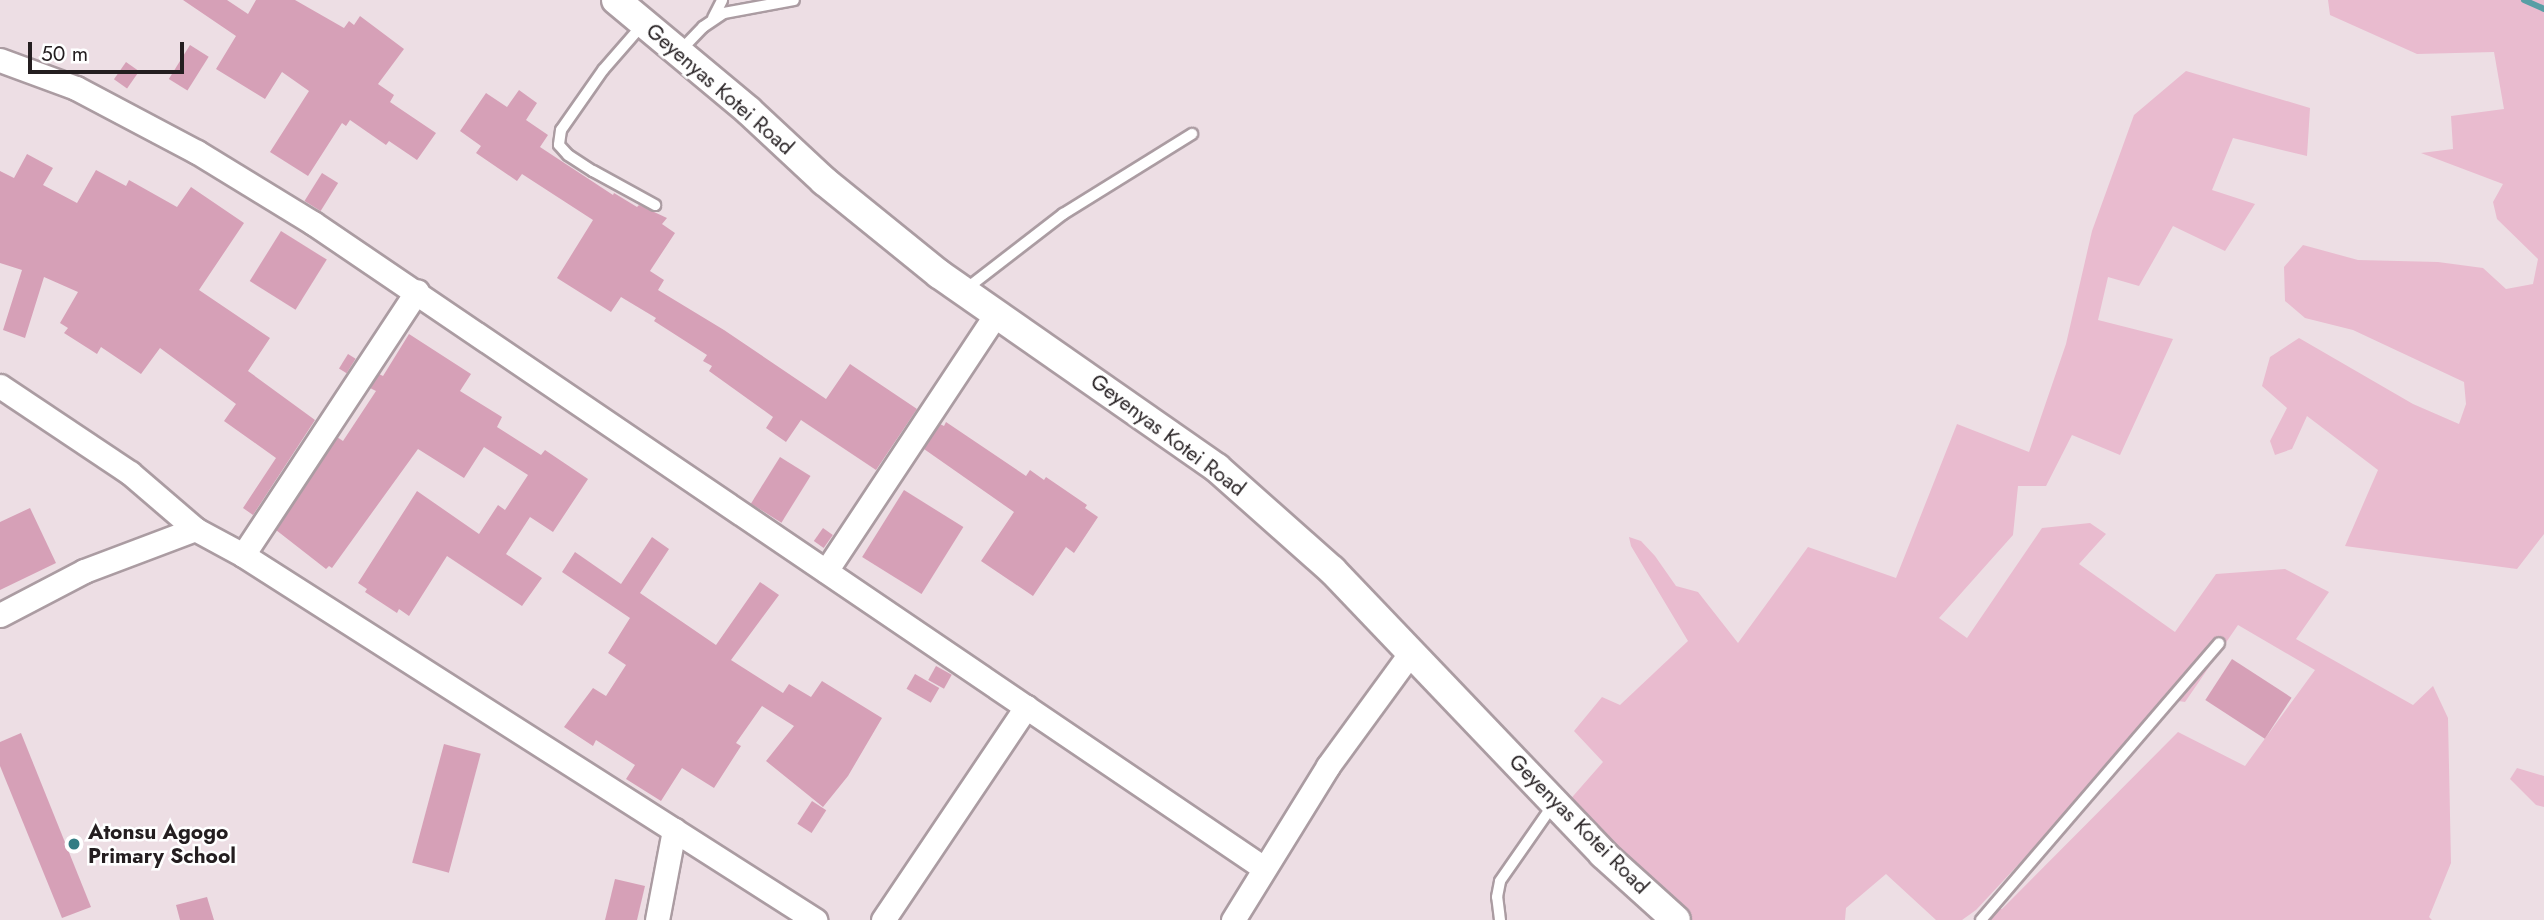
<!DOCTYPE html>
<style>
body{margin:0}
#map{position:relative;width:2544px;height:920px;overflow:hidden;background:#eddee4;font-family:Jost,sans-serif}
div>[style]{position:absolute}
.green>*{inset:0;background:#e9bbcf}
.stream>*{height:6px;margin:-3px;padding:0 3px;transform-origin:3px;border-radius:3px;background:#589ea5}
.building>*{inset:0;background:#d6a0b7;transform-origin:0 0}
.roads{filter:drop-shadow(2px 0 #ab9ca2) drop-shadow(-2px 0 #ab9ca2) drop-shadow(0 2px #ab9ca2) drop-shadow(0 -2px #ab9ca2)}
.service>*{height:10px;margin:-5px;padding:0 5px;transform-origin:5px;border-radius:5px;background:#fff}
.minor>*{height:23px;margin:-11.5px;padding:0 11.5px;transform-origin:11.5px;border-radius:11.5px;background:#fff}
.tertiary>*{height:28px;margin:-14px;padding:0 14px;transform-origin:14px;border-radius:14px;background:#fff}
.dots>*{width:19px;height:19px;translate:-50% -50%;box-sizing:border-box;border:4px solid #fff;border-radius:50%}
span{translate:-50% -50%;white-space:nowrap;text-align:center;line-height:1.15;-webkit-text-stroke:5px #fff;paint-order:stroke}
.street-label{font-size:21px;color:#241e20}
.poi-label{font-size:21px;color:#241e20;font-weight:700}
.left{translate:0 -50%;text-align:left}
.scale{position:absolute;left:28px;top:42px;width:156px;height:32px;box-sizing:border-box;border:4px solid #241e20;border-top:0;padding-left:9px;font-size:21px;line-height:24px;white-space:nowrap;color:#241e20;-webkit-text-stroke:5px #fff;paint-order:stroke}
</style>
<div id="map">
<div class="green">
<div style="clip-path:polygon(2328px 0,2544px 0,2544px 534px,2517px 569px,2345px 546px,2378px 470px,2307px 416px,2292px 449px,2275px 455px,2270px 441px,2287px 408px,2262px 386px,2270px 357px,2299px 338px,2413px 404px,2459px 424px,2466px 404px,2464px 382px,2353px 330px,2305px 318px,2285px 301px,2284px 267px,2303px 245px,2358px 260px,2438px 262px,2483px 268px,2506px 289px,2533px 284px,2538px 259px,2497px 219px,2493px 202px,2503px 184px,2421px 153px,2453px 149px,2451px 116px,2504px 109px,2494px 52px,2417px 54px,2330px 15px)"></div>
<div style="clip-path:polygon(2186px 71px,2310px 108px,2307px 156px,2233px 138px,2212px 190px,2255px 204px,2225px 251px,2173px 226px,2139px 286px,2108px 277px,2098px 320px,2173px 339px,2120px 455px,2072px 435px,2046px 486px,2018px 486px,2013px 535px,1939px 618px,1967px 638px,2042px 528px,2090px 523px,2106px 534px,2079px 564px,2175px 632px,2216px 574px,2285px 569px,2329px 592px,2296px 639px,2413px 705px,2433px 686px,2448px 718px,2451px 863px,2429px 917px,2432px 920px,1984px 920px,1994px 908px,2002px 909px,2178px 732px,2245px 766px,2315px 670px,2238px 625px,2185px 702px,2172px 700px,1976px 910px,1962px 920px,1936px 920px,1886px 874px,1846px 908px,1845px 920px,1688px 920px,1567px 803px,1603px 762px,1574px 731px,1602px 697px,1620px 705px,1688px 641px,1631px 546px,1629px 537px,1641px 541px,1655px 556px,1676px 586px,1698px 592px,1738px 643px,1808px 547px,1896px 578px,1957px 424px,2029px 452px,2066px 344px,2092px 231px,2134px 115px)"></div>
<div style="clip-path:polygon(2517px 768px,2544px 776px,2544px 807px,2536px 805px,2510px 779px)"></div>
</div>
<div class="stream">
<div style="left:2524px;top:0;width:22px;rotate:24deg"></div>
</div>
<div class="building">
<div style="clip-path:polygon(183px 0,227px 0,248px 14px,256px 0,295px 0,344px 28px,349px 21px,354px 25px,360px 16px,404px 49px,378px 84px,394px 95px,390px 102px,436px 133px,417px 160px,389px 141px,386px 145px,350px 120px,346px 126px,342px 123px,308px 176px,270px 152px,309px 91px,282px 72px,265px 99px,216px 69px,236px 36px)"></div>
<div style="left:190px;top:45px;width:22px;height:40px;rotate:32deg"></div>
<div style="left:126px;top:62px;width:16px;height:21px;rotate:35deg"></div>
<div style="clip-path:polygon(519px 90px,537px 103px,526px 120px,548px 135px,540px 147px,613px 195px,614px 193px,637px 207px,639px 205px,667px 218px,662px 224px,675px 233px,650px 271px,664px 280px,658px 290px,724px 330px,826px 399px,850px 364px,917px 409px,876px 470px,801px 420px,786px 442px,766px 428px,773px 417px,709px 371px,712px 366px,703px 361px,707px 355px,654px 321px,656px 318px,621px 297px,611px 312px,557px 278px,593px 220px,522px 174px,517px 181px,476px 153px,481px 146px,460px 131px,486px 93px,507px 107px)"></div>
<div style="clip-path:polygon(27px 154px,53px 168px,43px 185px,77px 203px,96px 170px,126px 186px,129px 180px,177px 207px,191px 187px,244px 223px,199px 290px,270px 338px,248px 371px,315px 420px,253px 515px,243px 508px,276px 458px,224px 421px,236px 404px,160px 348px,141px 374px,101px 347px,97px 354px,64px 333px,68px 328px,60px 323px,78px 292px,44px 277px,25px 338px,3px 330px,22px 270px,0 263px,0 171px,14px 178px)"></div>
<div style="left:322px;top:173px;width:19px;height:33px;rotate:32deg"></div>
<div style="left:281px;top:231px;width:54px;height:59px;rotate:32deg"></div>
<div style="clip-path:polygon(409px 334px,471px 374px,460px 391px,502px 417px,497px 427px,541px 455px,545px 450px,588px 479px,553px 532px,530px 517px,506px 554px,542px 578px,522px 606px,447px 556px,409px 616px,399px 609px,397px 613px,365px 592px,367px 589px,358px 583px,417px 491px,479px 534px,498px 505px,505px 510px,528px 475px,484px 447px,464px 478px,418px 449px,332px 568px,329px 566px,326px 569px,276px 530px,337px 437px,343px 441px,376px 391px,370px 388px,379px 374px,383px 376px)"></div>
<div style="left:348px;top:354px;width:9px;height:17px;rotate:32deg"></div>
<div style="clip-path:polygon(946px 422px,1026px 476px,1030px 470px,1044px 480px,1046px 477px,1087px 505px,1085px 508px,1098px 517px,1074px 553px,1066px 547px,1033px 596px,981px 561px,1014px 512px,924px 449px,940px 424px,944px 426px)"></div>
<div style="left:780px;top:457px;width:36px;height:55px;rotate:32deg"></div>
<div style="left:904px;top:490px;width:70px;height:79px;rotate:32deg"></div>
<div style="clip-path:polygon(30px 508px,56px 563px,0 590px,0 522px)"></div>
<div style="left:823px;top:528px;width:12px;height:16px;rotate:35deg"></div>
<div style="clip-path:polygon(652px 537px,669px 549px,640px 593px,716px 645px,760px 582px,779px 595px,731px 660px,783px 693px,789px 684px,811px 697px,822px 681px,882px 718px,848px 776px,823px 807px,766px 761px,794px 726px,762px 706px,736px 743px,741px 746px,714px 788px,682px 768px,661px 801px,626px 779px,635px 765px,596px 740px,593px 746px,564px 727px,593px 688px,606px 696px,626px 665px,608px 653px,630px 618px,562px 572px,575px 552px,621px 584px)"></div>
<div style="left:2232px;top:659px;width:71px;height:49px;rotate:33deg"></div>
<div style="left:936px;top:666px;width:18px;height:16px;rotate:29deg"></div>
<div style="left:915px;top:674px;width:28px;height:17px;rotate:30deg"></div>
<div style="clip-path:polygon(21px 733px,91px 907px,62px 918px,0 766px,0 742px)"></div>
<div style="left:444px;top:744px;width:38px;height:123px;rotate:15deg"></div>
<div style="left:812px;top:801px;width:17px;height:27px;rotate:33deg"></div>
<div style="clip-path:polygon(615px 879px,645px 886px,637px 920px,605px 920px)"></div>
<div style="clip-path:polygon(207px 897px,214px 920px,180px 920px,176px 905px)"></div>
</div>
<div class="roads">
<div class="service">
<div style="left:713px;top:18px;width:20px;rotate:-63deg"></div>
<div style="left:644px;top:23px;width:62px;rotate:131.1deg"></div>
<div style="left:603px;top:70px;width:73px;rotate:125deg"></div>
<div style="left:561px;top:130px;width:15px;rotate:98deg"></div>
<div style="left:559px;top:145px;width:13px;rotate:48deg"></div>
<div style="left:568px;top:155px;width:30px;rotate:33deg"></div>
<div style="left:593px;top:171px;width:71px;rotate:28.7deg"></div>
<div style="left:679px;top:52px;width:35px;rotate:-46deg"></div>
<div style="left:703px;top:27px;width:25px;rotate:-34deg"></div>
<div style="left:724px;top:13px;width:71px;rotate:-10.5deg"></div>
<div style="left:966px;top:289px;width:123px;rotate:-37.7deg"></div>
<div style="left:1063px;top:214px;width:152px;rotate:-31.8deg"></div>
<div style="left:1500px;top:920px;width:23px;rotate:-97deg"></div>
<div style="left:1497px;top:897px;width:16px;rotate:-79deg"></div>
<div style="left:1500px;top:881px;width:93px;rotate:-55.1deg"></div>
<div style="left:1981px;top:920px;width:365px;rotate:-49.3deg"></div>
</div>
<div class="minor">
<div style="left:0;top:60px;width:81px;rotate:20.2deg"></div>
<div style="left:76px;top:88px;width:137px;rotate:27.9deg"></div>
<div style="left:197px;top:152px;width:136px;rotate:31.5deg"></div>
<div style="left:313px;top:223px;width:862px;rotate:34.17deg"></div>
<div style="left:0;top:386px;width:156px;rotate:33.8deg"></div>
<div style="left:130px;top:473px;width:86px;rotate:40.7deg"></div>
<div style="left:243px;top:555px;width:316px;rotate:-56.6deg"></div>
<div style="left:826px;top:571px;width:310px;rotate:-56.5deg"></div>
<div style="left:0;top:615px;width:95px;rotate:-27.6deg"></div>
<div style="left:84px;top:571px;width:119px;rotate:-20.7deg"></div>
<div style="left:195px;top:529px;width:55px;rotate:28.4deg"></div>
<div style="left:243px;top:555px;width:679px;rotate:32.54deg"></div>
<div style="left:657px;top:920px;width:92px;rotate:-79.3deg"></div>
<div style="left:883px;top:920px;width:257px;rotate:-56.1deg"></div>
<div style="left:1026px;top:707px;width:287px;rotate:34.1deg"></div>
<div style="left:1233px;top:920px;width:181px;rotate:-58.3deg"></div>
<div style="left:1328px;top:766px;width:142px;rotate:-53.9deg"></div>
</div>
<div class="tertiary">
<div style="left:616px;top:0;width:173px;rotate:39.8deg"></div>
<div style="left:749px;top:111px;width:103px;rotate:43deg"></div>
<div style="left:824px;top:181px;width:148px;rotate:39deg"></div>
<div style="left:939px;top:274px;width:339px;rotate:34.9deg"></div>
<div style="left:1217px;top:468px;width:154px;rotate:41.6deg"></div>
<div style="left:1332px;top:570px;width:393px;rotate:46.3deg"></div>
<div style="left:1603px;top:854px;width:98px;rotate:42.1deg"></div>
</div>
</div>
<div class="dots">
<div style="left:74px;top:844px;background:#347c83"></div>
</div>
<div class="street-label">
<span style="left:720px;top:89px;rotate:41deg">Geyenyas Kotei Road</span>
<span style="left:1168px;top:435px;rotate:37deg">Geyenyas Kotei Road</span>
<span style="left:1579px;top:824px;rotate:45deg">Geyenyas Kotei Road</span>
</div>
<div class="poi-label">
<span class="left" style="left:88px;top:844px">Atonsu Agogo<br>Primary School</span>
</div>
<div class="scale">50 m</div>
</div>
